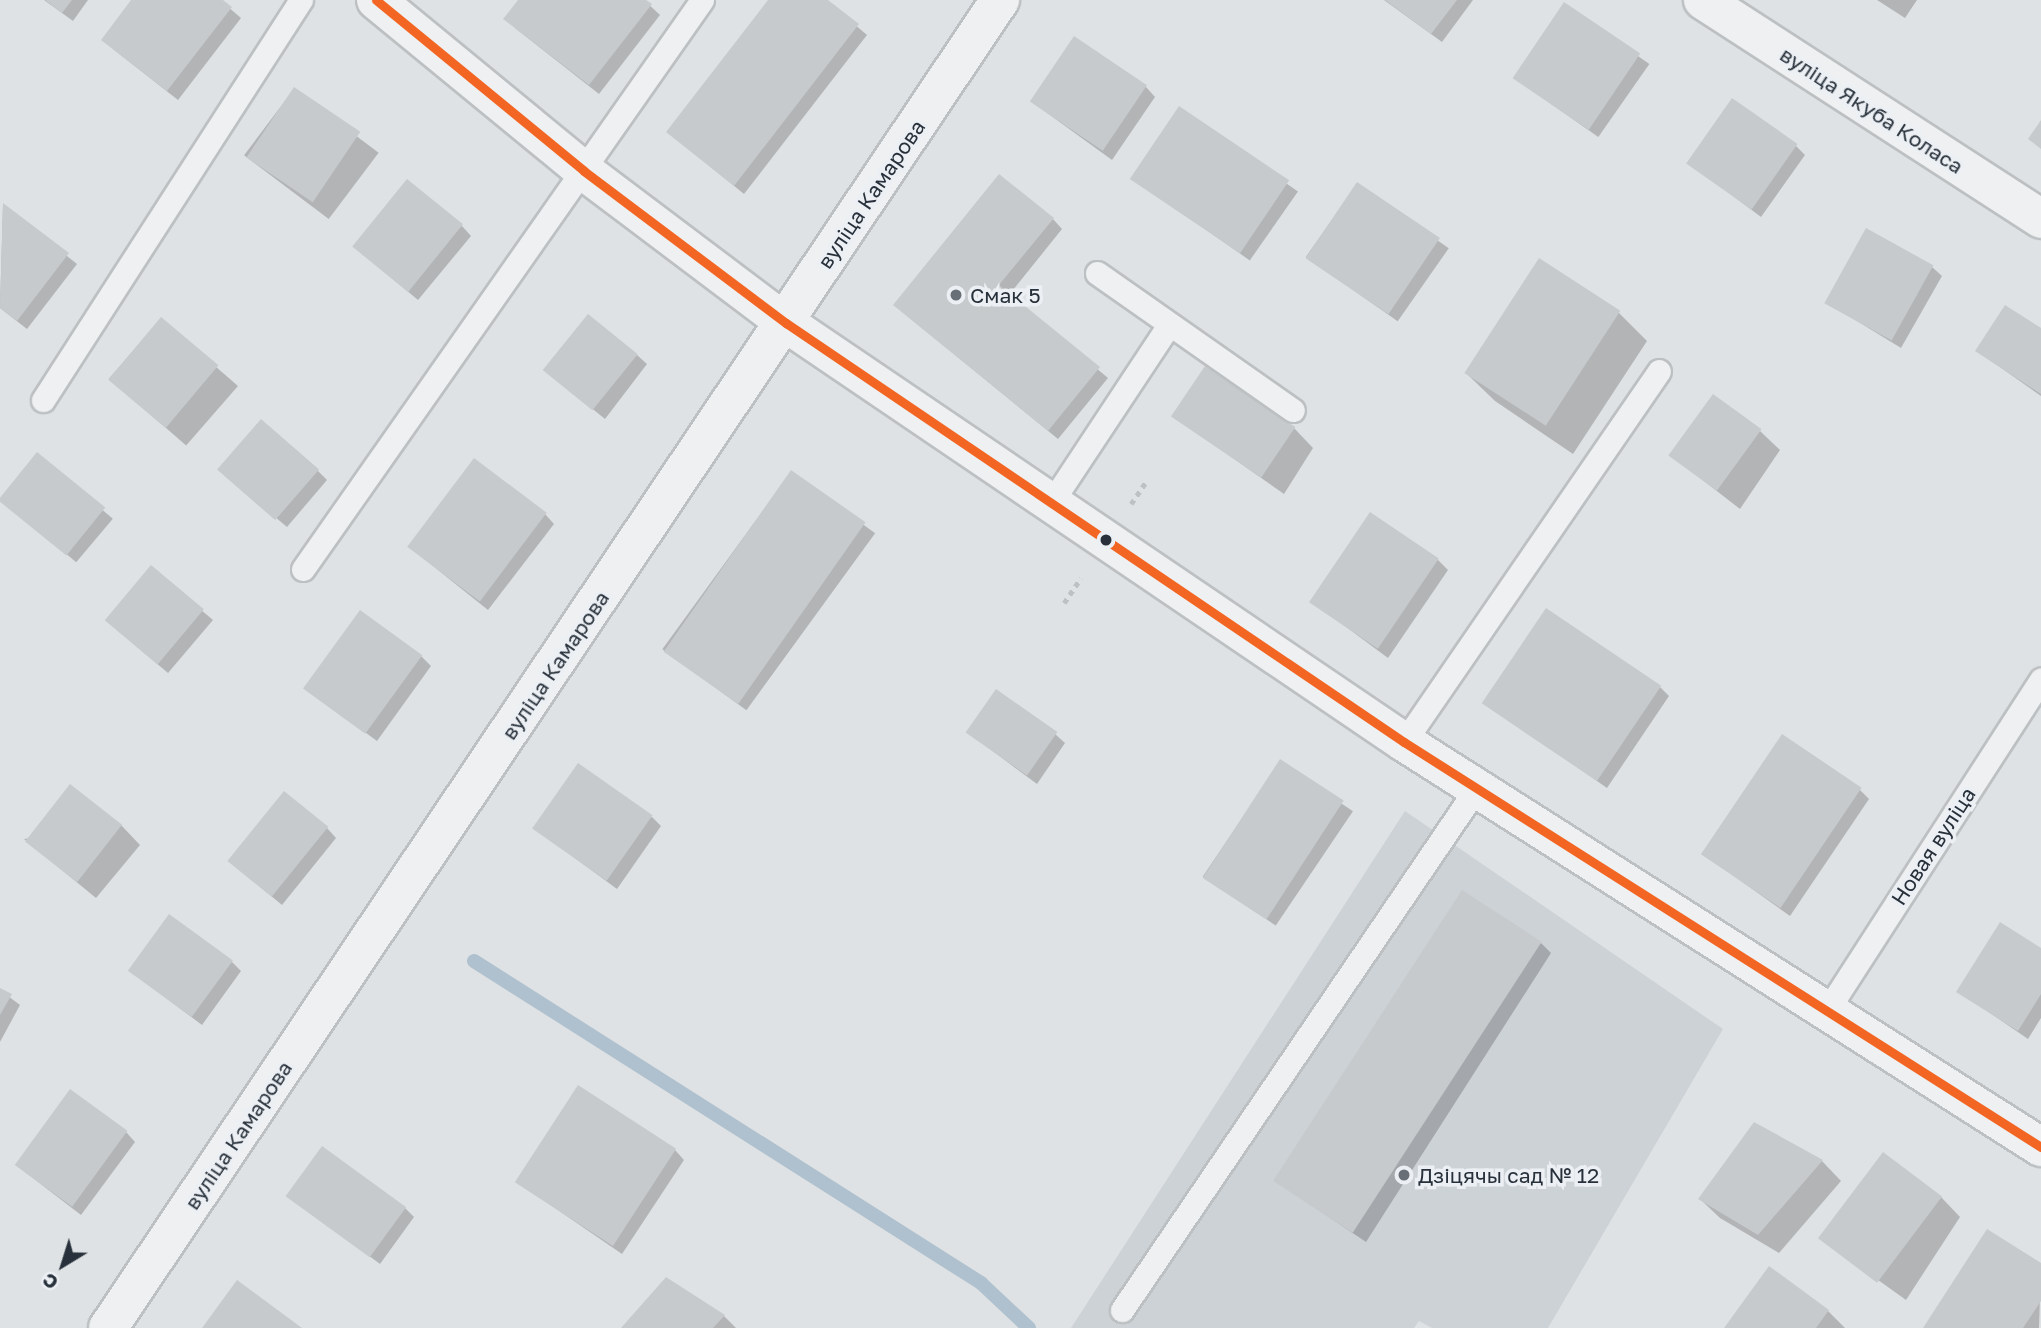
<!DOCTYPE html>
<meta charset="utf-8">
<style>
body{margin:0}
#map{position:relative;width:2041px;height:1328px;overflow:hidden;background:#dfe2e4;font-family:"Golos Text",sans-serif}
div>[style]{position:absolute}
.built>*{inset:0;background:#cdd2d7}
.shadow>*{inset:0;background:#0003;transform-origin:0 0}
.stream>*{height:14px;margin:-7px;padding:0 7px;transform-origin:7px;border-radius:7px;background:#afc1ce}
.building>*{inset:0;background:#c7cacc;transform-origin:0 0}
.path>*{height:4.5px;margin-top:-2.25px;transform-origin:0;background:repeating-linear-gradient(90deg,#bec1c4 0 5px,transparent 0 10px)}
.roads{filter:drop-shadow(2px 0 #bdc0c2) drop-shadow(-2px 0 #bdc0c2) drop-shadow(0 2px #bdc0c2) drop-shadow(0 -2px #bdc0c2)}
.service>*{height:23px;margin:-11.5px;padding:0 11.5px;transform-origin:11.5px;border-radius:11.5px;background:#eef0f1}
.minor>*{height:38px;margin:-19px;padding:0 19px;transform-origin:19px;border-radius:19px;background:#eef0f1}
.bus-1>*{height:9px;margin:-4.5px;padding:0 4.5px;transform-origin:4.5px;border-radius:4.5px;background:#f26522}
.dots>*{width:19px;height:19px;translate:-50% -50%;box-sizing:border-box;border:4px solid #ecf0f4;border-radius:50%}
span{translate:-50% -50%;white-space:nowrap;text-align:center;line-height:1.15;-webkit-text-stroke:7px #ecf0f4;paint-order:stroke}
.street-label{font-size:21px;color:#28313b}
.poi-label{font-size:21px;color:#28313b}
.left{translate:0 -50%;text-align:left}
.north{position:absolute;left:28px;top:1230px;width:70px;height:70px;-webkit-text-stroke:5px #ecf0f4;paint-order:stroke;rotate:218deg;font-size:19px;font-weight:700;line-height:28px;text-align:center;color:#28313b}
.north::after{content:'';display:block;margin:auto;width:24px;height:32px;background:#28313b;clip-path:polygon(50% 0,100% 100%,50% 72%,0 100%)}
</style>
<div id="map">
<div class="built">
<div style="clip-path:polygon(1405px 811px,1723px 1029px,1548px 1328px,1432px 1328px,1419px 1321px,1414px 1328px,1071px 1328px)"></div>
</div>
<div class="shadow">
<div style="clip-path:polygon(44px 0,88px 0,73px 21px)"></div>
<div style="clip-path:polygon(134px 0,220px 0,241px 18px,178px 100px,113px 49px)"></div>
<div style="clip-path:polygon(520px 0,644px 0,660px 15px,599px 94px,515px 28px)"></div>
<div style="clip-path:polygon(770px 0,826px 0,867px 35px,744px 194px,668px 132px)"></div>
<div style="clip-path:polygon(1384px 0,1473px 0,1442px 42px)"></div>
<div style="clip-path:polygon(1877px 0,1917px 0,1905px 18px)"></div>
<div style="left:1565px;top:5px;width:103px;height:89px;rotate:35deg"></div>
<div style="clip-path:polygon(1146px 87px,1155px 97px,1112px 160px,1032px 102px)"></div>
<div style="left:294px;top:89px;width:106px;height:83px;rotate:37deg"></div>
<div style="left:1180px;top:109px;width:144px;height:84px;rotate:35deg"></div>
<div style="clip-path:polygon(1796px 146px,1805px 155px,1761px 217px,1689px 163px)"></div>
<div style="left:1357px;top:184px;width:112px;height:89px;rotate:35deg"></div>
<div style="clip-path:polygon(3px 205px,77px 264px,27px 329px,0 308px)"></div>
<div style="clip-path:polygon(1053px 219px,1062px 229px,1009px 295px,1108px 378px,1058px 439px,905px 314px)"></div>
<div style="clip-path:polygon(462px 226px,471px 236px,418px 300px,364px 255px)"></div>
<div style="clip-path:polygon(1932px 267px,1942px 276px,1901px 348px,1826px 302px)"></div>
<div style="clip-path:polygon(1618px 312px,1647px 341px,1573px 454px,1495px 401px,1466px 373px)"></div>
<div style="left:161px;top:319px;width:102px;height:79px;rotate:41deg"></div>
<div style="clip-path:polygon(2041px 330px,2041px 396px,1977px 351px)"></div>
<div style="clip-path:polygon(637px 355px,647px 364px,605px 419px,546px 371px)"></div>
<div style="clip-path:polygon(1174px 417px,1294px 428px,1313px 448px,1284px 494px)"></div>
<div style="clip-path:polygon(1760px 431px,1780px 450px,1740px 509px,1669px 454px)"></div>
<div style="left:37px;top:455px;width:99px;height:57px;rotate:40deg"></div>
<div style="clip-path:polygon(317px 470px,327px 480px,287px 527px,229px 478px)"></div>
<div style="left:791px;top:472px;width:104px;height:219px;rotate:36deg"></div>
<div style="clip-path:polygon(545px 514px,554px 524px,488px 610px,408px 546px)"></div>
<div style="clip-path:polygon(1438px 560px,1448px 570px,1388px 658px,1311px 601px)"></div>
<div style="clip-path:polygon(151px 568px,213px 620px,168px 673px,117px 630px)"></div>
<div style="clip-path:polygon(421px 656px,431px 666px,377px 741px,306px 689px)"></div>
<div style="clip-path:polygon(1660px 687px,1669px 696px,1607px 788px,1484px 702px)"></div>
<div style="clip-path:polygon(967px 732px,1055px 734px,1065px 743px,1037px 784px)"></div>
<div style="left:1280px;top:762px;width:88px;height:138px;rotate:34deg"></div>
<div style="clip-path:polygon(1859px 789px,1869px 799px,1790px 916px,1703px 854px)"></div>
<div style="clip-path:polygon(652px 817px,661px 826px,617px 889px,534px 828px)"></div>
<div style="clip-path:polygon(121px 825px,140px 845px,96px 898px,24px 839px)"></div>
<div style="clip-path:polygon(327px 828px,336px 838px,282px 905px,229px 861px)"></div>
<div style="clip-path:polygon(1541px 943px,1551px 953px,1366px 1242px,1277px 1182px)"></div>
<div style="clip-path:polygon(2041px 950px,2041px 1018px,2028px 1039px,1958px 991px)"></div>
<div style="clip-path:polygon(231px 961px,241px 971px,202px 1025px,130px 971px)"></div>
<div style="clip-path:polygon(0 990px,20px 1005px,0 1042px)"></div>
<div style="clip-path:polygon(126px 1132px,135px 1142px,81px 1215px,16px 1165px)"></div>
<div style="clip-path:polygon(675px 1150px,684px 1160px,622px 1254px,517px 1182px)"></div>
<div style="clip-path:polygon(1822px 1161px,1841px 1181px,1779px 1253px,1720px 1218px,1700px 1199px)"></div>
<div style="clip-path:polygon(289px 1196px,405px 1208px,414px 1217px,380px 1264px)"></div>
<div style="clip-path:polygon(1941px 1197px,1960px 1217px,1906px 1300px,1828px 1244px)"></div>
<div style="clip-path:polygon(2041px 1265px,2039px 1328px,1925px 1328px)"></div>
<div style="clip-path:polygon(666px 1279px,724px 1316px,736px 1328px,623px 1328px)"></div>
<div style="clip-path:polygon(1828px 1311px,1845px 1328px,1726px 1328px)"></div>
</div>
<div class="stream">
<div style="left:474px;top:961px;width:601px;rotate:32.42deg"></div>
<div style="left:981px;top:1283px;width:66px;rotate:43.2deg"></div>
</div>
<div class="building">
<div style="clip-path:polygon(45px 0,72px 0,62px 13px)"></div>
<div style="clip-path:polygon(131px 0,223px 0,232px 7px,167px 91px,101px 40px)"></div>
<div style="clip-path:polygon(518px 0,646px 0,652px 4px,589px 85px,503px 19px)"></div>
<div style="clip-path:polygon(768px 0,828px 0,859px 24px,734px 186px,666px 132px)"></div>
<div style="clip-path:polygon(1385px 0,1457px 0,1431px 34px)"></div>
<div style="left:1564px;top:2px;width:92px;height:92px;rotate:34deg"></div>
<div style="left:1074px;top:36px;width:88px;height:79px;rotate:34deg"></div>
<div style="left:294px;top:87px;width:80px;height:85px;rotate:34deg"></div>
<div style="left:1732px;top:98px;width:80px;height:80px;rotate:35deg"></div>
<div style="left:1179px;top:106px;width:133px;height:88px;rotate:34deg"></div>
<div style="clip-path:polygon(2041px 120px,2041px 149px,2028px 139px)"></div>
<div style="clip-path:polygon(999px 174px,1054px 218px,999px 285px,1100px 367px,1048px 431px,893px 305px)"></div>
<div style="left:407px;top:179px;width:72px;height:87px;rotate:39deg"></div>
<div style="left:1357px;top:182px;width:100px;height:92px;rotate:34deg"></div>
<div style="clip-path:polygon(3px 203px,69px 253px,17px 321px,0 308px)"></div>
<div style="left:1866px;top:228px;width:77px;height:86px;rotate:29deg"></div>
<div style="left:1539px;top:258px;width:97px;height:137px;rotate:33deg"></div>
<div style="clip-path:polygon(2005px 305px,2041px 328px,2041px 394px,1975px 351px)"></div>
<div style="left:588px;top:314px;width:64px;height:72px;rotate:39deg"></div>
<div style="left:161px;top:317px;width:75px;height:82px;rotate:40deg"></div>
<div style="left:1205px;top:366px;width:109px;height:61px;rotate:34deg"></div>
<div style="left:1713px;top:394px;width:60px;height:76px;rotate:36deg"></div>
<div style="left:261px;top:419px;width:77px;height:67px;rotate:41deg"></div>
<div style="left:37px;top:452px;width:88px;height:62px;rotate:39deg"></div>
<div style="left:474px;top:458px;width:91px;height:111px;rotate:37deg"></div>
<div style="left:791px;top:470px;width:91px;height:222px;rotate:35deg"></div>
<div style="left:1370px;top:512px;width:83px;height:109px;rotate:34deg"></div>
<div style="left:151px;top:565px;width:69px;height:72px;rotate:40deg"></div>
<div style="left:1546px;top:608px;width:139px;height:115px;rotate:34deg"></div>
<div style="left:360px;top:610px;width:77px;height:97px;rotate:36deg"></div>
<div style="left:996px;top:689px;width:75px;height:53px;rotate:35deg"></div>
<div style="left:1782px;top:734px;width:96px;height:145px;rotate:34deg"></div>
<div style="left:1280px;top:759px;width:76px;height:142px;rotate:33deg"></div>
<div style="left:578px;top:763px;width:91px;height:80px;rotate:35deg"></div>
<div style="left:70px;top:784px;width:66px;height:73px;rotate:38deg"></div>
<div style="left:284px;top:791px;width:57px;height:90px;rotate:39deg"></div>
<div style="left:1462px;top:890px;width:95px;height:347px;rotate:33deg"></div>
<div style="left:169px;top:914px;width:79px;height:70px;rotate:36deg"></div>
<div style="clip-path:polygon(2000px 922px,2041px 948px,2041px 994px,2018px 1031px,1956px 992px)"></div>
<div style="clip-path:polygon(0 988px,12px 994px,0 1015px)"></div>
<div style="left:578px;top:1085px;width:117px;height:116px;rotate:33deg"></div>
<div style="left:70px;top:1089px;width:71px;height:94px;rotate:36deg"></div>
<div style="clip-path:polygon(1754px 1122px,1823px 1160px,1758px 1235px,1698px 1199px)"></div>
<div style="left:322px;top:1146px;width:104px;height:62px;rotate:36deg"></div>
<div style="left:1883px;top:1152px;width:74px;height:108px;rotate:37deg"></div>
<div style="clip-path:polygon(1987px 1229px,2041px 1263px,2041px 1301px,2023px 1328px,1923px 1328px)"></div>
<div style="clip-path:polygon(1769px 1266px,1829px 1310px,1816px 1328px,1724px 1328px)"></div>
<div style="clip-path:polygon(666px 1277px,725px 1315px,713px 1328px,621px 1328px)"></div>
<div style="clip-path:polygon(237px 1280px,302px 1328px,202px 1328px)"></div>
</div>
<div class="path">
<div style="left:1131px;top:504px;width:27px;rotate:-56deg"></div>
<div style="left:1064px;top:603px;width:30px;rotate:-56deg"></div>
</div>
<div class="roads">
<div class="service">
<div style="left:1097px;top:273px;width:239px;rotate:35deg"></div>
<div style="left:43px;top:400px;width:476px;rotate:-57.2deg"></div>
<div style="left:1051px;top:503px;width:214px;rotate:-56.5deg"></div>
<div style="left:303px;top:569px;width:695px;rotate:-54.96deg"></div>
<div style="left:1404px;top:742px;width:450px;rotate:-55.5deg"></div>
<div style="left:1826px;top:1012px;width:396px;rotate:-57.1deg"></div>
<div style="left:1122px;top:1310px;width:630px;rotate:-55.81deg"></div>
</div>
<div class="minor">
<div style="left:376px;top:0;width:269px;rotate:39.4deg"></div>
<div style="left:584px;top:171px;width:253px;rotate:37deg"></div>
<div style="left:786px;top:323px;width:747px;rotate:34.14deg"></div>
<div style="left:1404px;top:742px;width:755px;rotate:32.45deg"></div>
<div style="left:1703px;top:0;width:403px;rotate:32.9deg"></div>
<div style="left:108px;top:1328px;width:1600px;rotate:-56.11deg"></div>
</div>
</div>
<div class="bus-1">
<div style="left:376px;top:0;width:269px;rotate:39.4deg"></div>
<div style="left:584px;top:171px;width:253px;rotate:37deg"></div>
<div style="left:786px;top:323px;width:747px;rotate:34.14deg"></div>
<div style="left:1404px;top:742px;width:755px;rotate:32.45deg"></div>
</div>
<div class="dots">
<div style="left:956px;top:295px;background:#686f76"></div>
<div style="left:1106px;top:540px;background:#28313b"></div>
<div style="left:1404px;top:1175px;background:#686f76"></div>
</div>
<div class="street-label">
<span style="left:1872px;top:110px;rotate:33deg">вуліца Якуба Коласа</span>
<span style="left:871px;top:194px;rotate:-56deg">вуліца Камарова</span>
<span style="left:555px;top:665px;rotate:-56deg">вуліца Камарова</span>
<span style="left:1933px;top:846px;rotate:-57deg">Новая вуліца</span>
<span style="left:238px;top:1135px;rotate:-56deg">вуліца Камарова</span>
</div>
<div class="poi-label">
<span class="left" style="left:970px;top:295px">Смак 5</span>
<span class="left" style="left:1418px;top:1175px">Дзіцячы сад № 12</span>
</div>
<div class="north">С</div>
</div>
